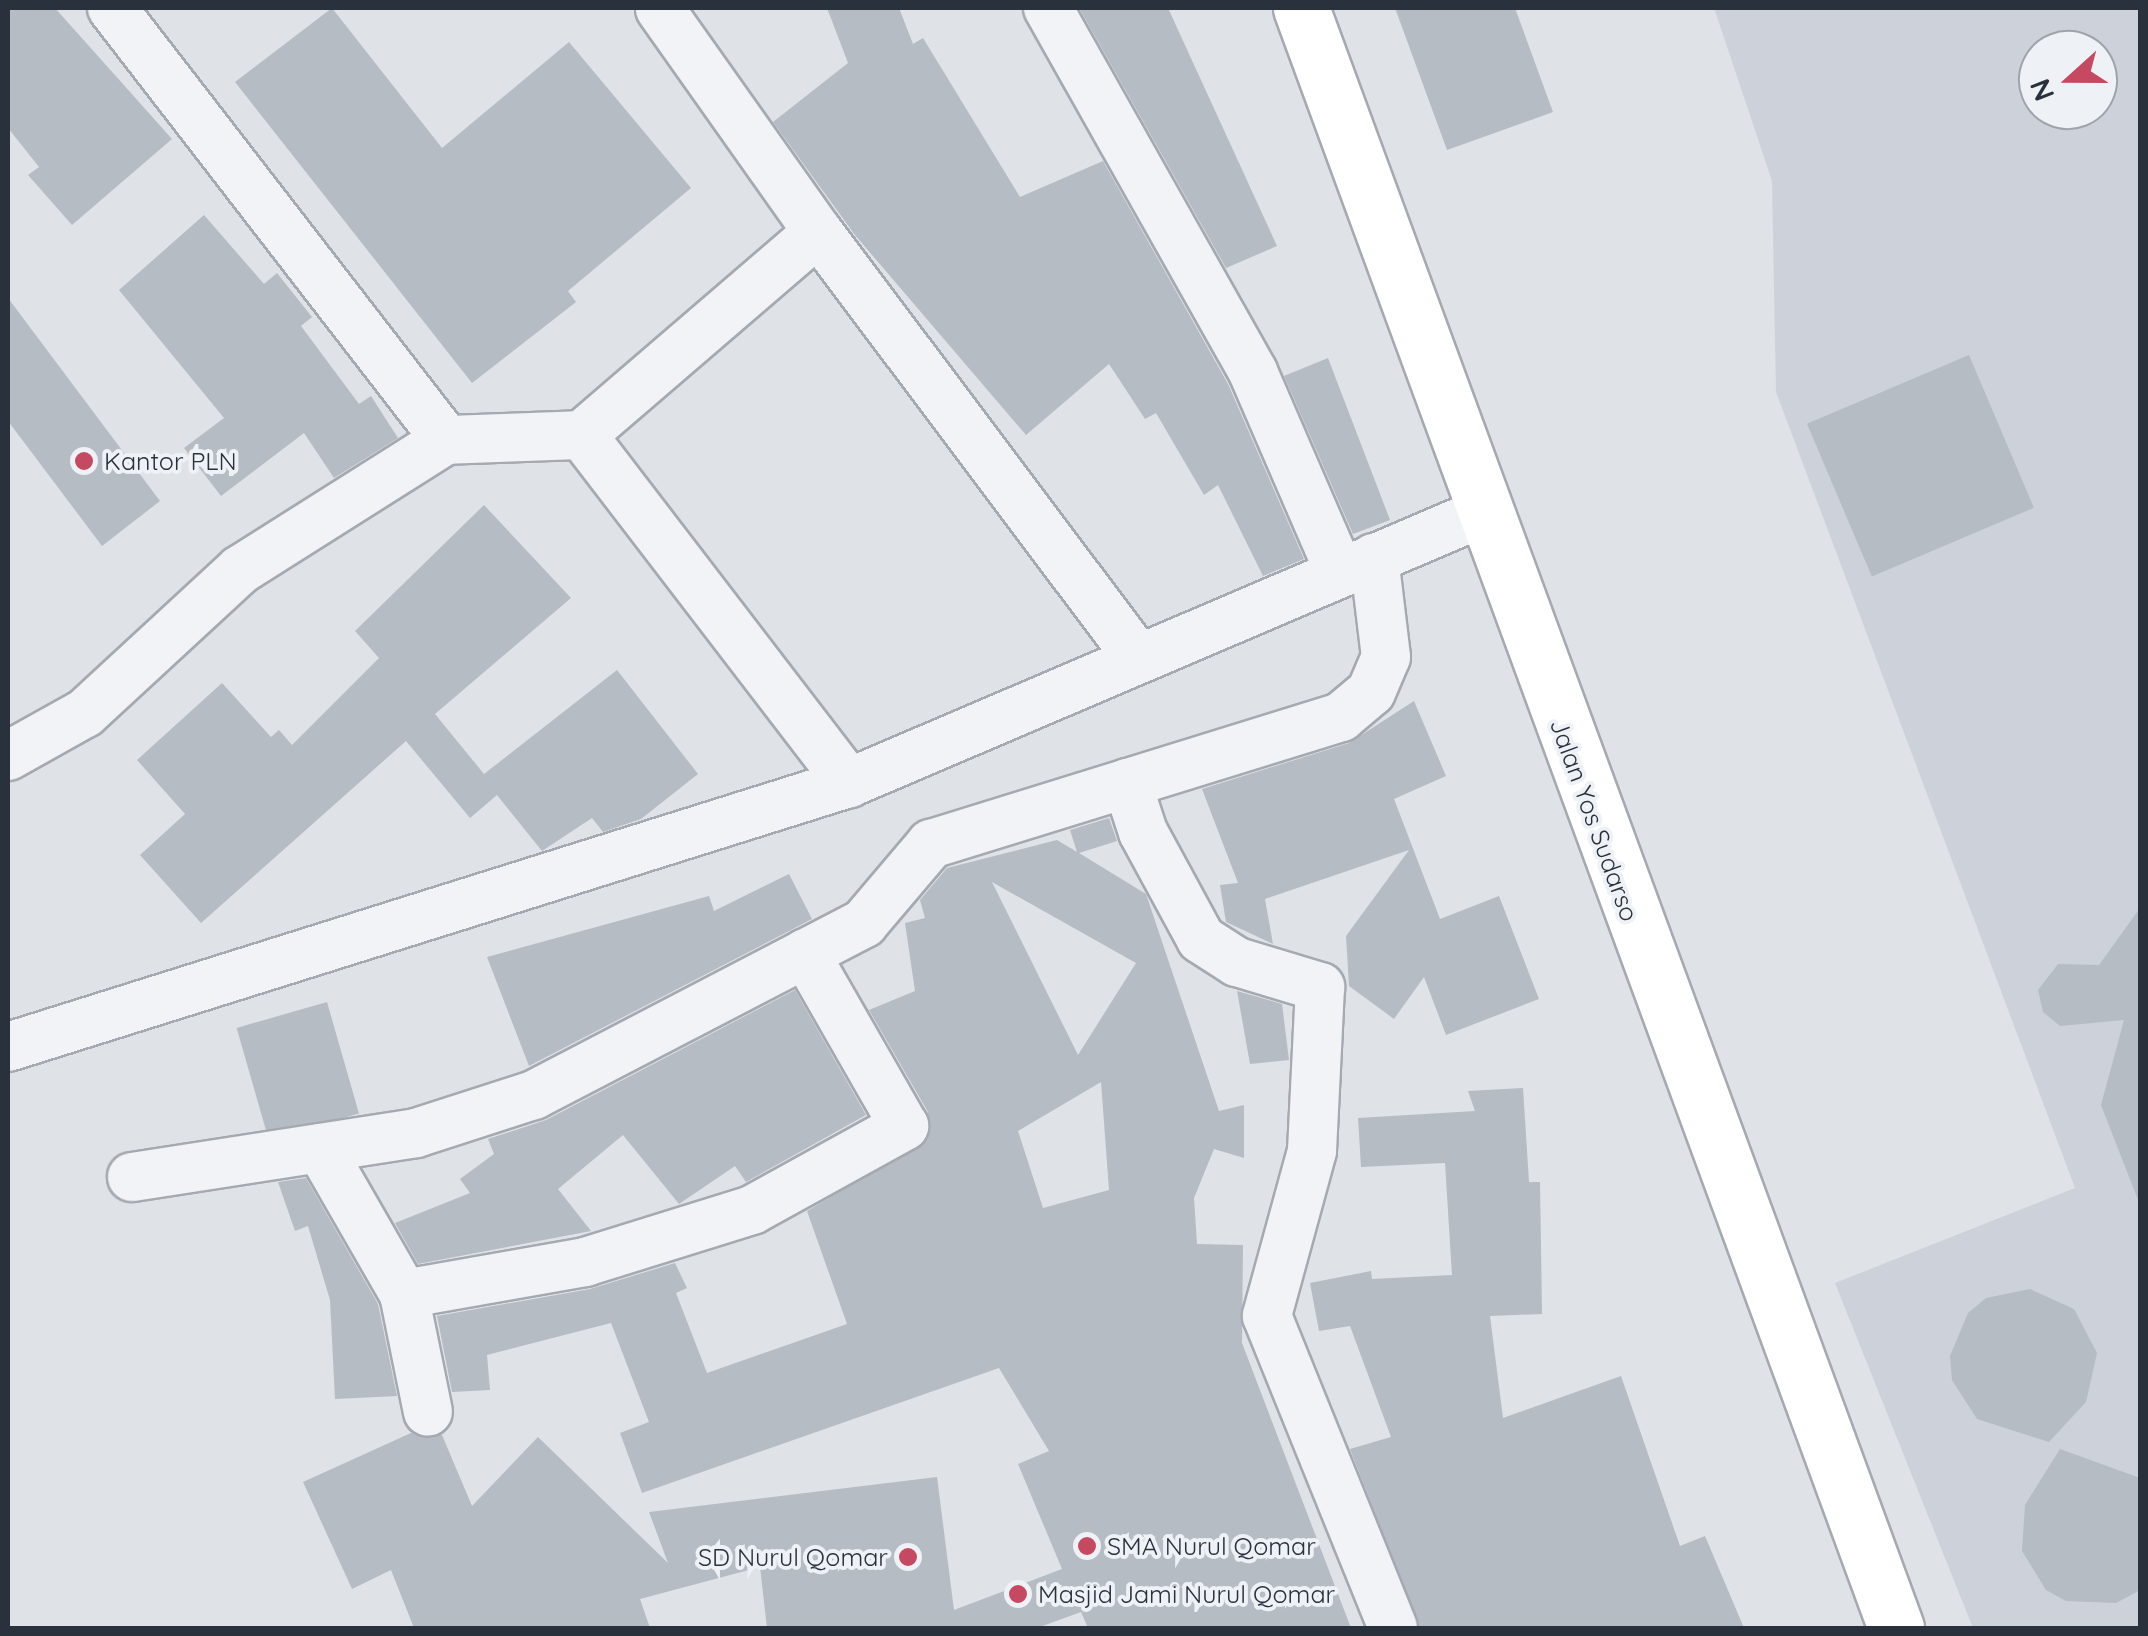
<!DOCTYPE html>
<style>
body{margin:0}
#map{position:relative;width:2148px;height:1636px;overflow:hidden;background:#dfe2e7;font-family:Quicksand,sans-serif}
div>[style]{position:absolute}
.built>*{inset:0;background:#cdd1d9}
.building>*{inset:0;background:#b6bcc3;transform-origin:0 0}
.roads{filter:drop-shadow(2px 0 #a5a9b1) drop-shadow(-2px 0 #a5a9b1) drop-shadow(0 2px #a5a9b1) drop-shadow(0 -2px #a5a9b1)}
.minor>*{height:48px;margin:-24px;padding:0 24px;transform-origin:24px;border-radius:24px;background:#f1f3f6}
.trunk>*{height:55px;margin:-27.5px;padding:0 27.5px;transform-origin:27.5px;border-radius:27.5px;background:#fff}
.dots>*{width:28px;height:28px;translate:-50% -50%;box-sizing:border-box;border:5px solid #eef1f5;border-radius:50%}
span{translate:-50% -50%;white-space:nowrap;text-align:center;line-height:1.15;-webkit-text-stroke:8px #eef1f5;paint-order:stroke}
.poi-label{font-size:25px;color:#29313d}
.left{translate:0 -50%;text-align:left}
.right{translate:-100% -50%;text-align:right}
.street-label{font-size:25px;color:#29313d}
.frame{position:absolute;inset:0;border:10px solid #29313d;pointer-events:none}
.north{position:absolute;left:2018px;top:30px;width:100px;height:100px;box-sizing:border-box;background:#eef1f5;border:2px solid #9fa4ab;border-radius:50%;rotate:249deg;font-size:28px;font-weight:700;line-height:40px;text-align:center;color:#29313d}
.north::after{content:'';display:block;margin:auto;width:35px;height:45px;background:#c54a61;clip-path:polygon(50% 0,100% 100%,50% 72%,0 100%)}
</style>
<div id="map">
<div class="built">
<div style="clip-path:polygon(evenodd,1714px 8px,2140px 8px,2140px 1628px,1973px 1628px,1835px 1283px,2075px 1188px,1776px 392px,1772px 181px,1714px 8px,2038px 50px,2098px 50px,2098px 110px,2038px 110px,2038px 50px)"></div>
</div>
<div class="building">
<div style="clip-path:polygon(8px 8px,55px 8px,172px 139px,72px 225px,28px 175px,39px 167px,8px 128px)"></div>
<div style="clip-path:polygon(332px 8px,442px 148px,569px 42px,691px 188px,568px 291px,576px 302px,472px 383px,235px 82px)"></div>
<div style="clip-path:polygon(827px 8px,899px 8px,913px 44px,923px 38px,1020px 197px,1103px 161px,1228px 384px,1304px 559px,1263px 576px,1218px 485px,1204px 495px,1156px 413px,1145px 419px,1109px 364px,1026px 435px,855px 235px,773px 122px,848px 63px)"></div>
<div style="clip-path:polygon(1079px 8px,1168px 8px,1277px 246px,1226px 268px)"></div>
<div style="clip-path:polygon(1395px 8px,1515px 8px,1553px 112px,1447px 150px)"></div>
<div style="clip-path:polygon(204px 215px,264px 284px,277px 273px,312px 317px,301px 326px,359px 404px,371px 396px,398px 438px,334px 478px,304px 433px,221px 496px,184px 448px,224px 418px,119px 290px)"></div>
<div style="clip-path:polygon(8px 298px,160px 501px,102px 546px,8px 421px)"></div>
<div style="left:1969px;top:355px;width:166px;height:176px;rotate:67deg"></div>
<div style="clip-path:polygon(1328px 358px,1390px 520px,1353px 534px,1284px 376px)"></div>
<div style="clip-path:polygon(484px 505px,571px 598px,435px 714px,484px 774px,617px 670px,698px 774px,641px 819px,603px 832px,592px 818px,542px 851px,497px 795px,470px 818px,406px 741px,201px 923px,140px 855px,185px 814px,137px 760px,222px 683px,271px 737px,279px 730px,292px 745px,379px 658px,355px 631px)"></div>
<div style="clip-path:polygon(1414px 701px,1446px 776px,1394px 799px,1440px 919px,1499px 896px,1539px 999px,1446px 1035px,1424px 977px,1394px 1019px,1349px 986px,1346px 936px,1409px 850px,1265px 899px,1273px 944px,1226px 922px,1220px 885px,1238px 883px,1202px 789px,1349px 743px)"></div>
<div style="clip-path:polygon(evenodd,1109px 818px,1117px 841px,1079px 853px,1146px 894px,1219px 1111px,1244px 1105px,1244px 1158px,1214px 1149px,1194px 1198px,1197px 1244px,1243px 1245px,1242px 1343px,1351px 1628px,1088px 1628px,1081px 1612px,1037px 1628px,767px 1628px,760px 1567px,640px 1599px,650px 1628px,414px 1628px,391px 1570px,352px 1589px,303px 1482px,411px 1433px,442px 1435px,472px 1506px,538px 1437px,668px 1563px,649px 1512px,937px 1477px,954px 1610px,1062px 1569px,1018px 1464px,1049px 1451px,999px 1368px,642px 1493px,620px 1433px,649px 1422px,611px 1323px,487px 1355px,490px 1390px,452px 1392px,437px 1316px,590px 1289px,675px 1263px,687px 1288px,676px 1293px,707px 1373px,847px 1324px,807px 1211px,928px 1139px,928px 1112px,869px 1010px,915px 991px,905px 923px,925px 918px,920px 900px,947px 868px,1057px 840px,1077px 852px,1070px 830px,1109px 818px,992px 882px,1136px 963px,1078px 1055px,992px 882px,1109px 818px,1101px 1082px,1109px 1190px,1043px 1208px,1018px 1131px,1101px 1082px)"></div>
<div style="clip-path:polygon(789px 874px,812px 919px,529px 1066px,487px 957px,709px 896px,714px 911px)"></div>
<div style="clip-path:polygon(2140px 908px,2140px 1205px,2101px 1105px,2124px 1020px,2060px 1026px,2043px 1012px,2038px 990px,2058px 964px,2099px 965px)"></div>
<div style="clip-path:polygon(795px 990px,866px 1115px,746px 1182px,735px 1166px,679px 1204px,623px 1135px,558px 1189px,591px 1231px,418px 1264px,395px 1223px,470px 1193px,460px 1179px,494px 1154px,488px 1139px,546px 1120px)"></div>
<div style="clip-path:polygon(1237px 991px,1282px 1004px,1289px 1060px,1250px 1064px)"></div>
<div style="left:327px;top:1002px;width:116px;height:94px;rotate:74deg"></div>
<div style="clip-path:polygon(1523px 1088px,1529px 1182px,1540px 1182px,1542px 1314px,1490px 1316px,1503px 1418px,1621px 1376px,1680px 1546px,1705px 1536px,1744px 1628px,1420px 1628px,1350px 1449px,1391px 1437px,1350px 1326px,1319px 1331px,1310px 1283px,1371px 1271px,1372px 1279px,1452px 1275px,1445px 1163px,1361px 1167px,1358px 1118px,1475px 1111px,1468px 1091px)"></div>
<div style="clip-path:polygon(306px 1178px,378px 1304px,397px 1396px,335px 1399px,330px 1300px,308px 1226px,295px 1231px,278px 1182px)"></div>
<div style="clip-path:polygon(2030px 1289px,2074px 1309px,2097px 1353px,2086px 1402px,2049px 1442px,1977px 1419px,1952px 1380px,1950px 1356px,1968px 1313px,1986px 1298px)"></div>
<div style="clip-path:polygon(2060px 1449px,2140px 1478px,2140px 1590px,2116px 1603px,2066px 1601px,2046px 1590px,2022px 1551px,2025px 1505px)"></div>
</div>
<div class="roads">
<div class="minor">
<div style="left:112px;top:8px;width:546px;rotate:52.29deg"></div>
<div style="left:446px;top:440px;width:136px;rotate:-2.1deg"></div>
<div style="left:582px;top:435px;width:439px;rotate:52.5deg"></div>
<div style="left:849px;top:783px;width:685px;rotate:-23.12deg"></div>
<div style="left:1048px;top:8px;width:418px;rotate:60.6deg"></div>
<div style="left:1253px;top:372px;width:217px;rotate:66.6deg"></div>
<div style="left:660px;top:9px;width:273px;rotate:54.7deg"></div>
<div style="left:582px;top:435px;width:311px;rotate:-40.7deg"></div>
<div style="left:818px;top:232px;width:528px;rotate:53.09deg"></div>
<div style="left:8px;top:756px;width:88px;rotate:-29.2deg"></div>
<div style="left:85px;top:713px;width:211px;rotate:-42.7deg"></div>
<div style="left:240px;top:570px;width:244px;rotate:-32.3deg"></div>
<div style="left:1127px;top:783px;width:52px;rotate:71.9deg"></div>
<div style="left:1143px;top:832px;width:122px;rotate:61.5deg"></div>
<div style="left:1201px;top:939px;width:43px;rotate:32.6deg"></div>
<div style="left:1237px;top:962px;width:87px;rotate:16.8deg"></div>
<div style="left:1320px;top:987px;width:164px;rotate:92.8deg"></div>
<div style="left:1312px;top:1151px;width:171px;rotate:105.3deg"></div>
<div style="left:1267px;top:1316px;width:336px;rotate:68deg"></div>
<div style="left:8px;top:1047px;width:881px;rotate:-17.43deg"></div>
<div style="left:320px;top:1148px;width:168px;rotate:60.1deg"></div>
<div style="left:404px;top:1294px;width:120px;rotate:78.5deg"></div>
<div style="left:132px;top:1177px;width:287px;rotate:-8.8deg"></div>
<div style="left:416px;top:1133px;width:124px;rotate:-17.9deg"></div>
<div style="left:534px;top:1095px;width:372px;rotate:-27.5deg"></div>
<div style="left:864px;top:923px;width:104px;rotate:-49.7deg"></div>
<div style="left:931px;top:844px;width:429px;rotate:-17.2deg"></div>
<div style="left:1341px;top:717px;width:39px;rotate:-40deg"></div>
<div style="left:1371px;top:692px;width:38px;rotate:-67deg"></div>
<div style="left:1386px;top:657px;width:100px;rotate:-96.9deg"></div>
<div style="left:404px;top:1294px;width:184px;rotate:-10deg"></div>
<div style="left:585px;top:1262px;width:175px;rotate:-17.3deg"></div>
<div style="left:752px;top:1210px;width:174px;rotate:-28.9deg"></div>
<div style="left:904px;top:1126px;width:199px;rotate:-119.8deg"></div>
</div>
<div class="trunk">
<div style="left:1301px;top:8px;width:1726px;rotate:69.83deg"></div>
</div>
</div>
<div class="dots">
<div style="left:84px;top:461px;background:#c54a61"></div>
<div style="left:1087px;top:1546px;background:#c54a61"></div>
<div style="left:908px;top:1557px;background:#c54a61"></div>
<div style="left:1018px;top:1594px;background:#c54a61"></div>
</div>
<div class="poi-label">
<span class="left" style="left:104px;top:461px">Kantor PLN</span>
<span class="left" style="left:1107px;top:1546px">SMA Nurul Qomar</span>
<span class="right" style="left:888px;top:1557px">SD Nurul Qomar</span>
<span class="left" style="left:1038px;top:1594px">Masjid Jami Nurul Qomar</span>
</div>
<div class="street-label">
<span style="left:1594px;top:820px;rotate:70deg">Jalan Yos Sudarso</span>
</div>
<div class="frame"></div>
<div class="north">N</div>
</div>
